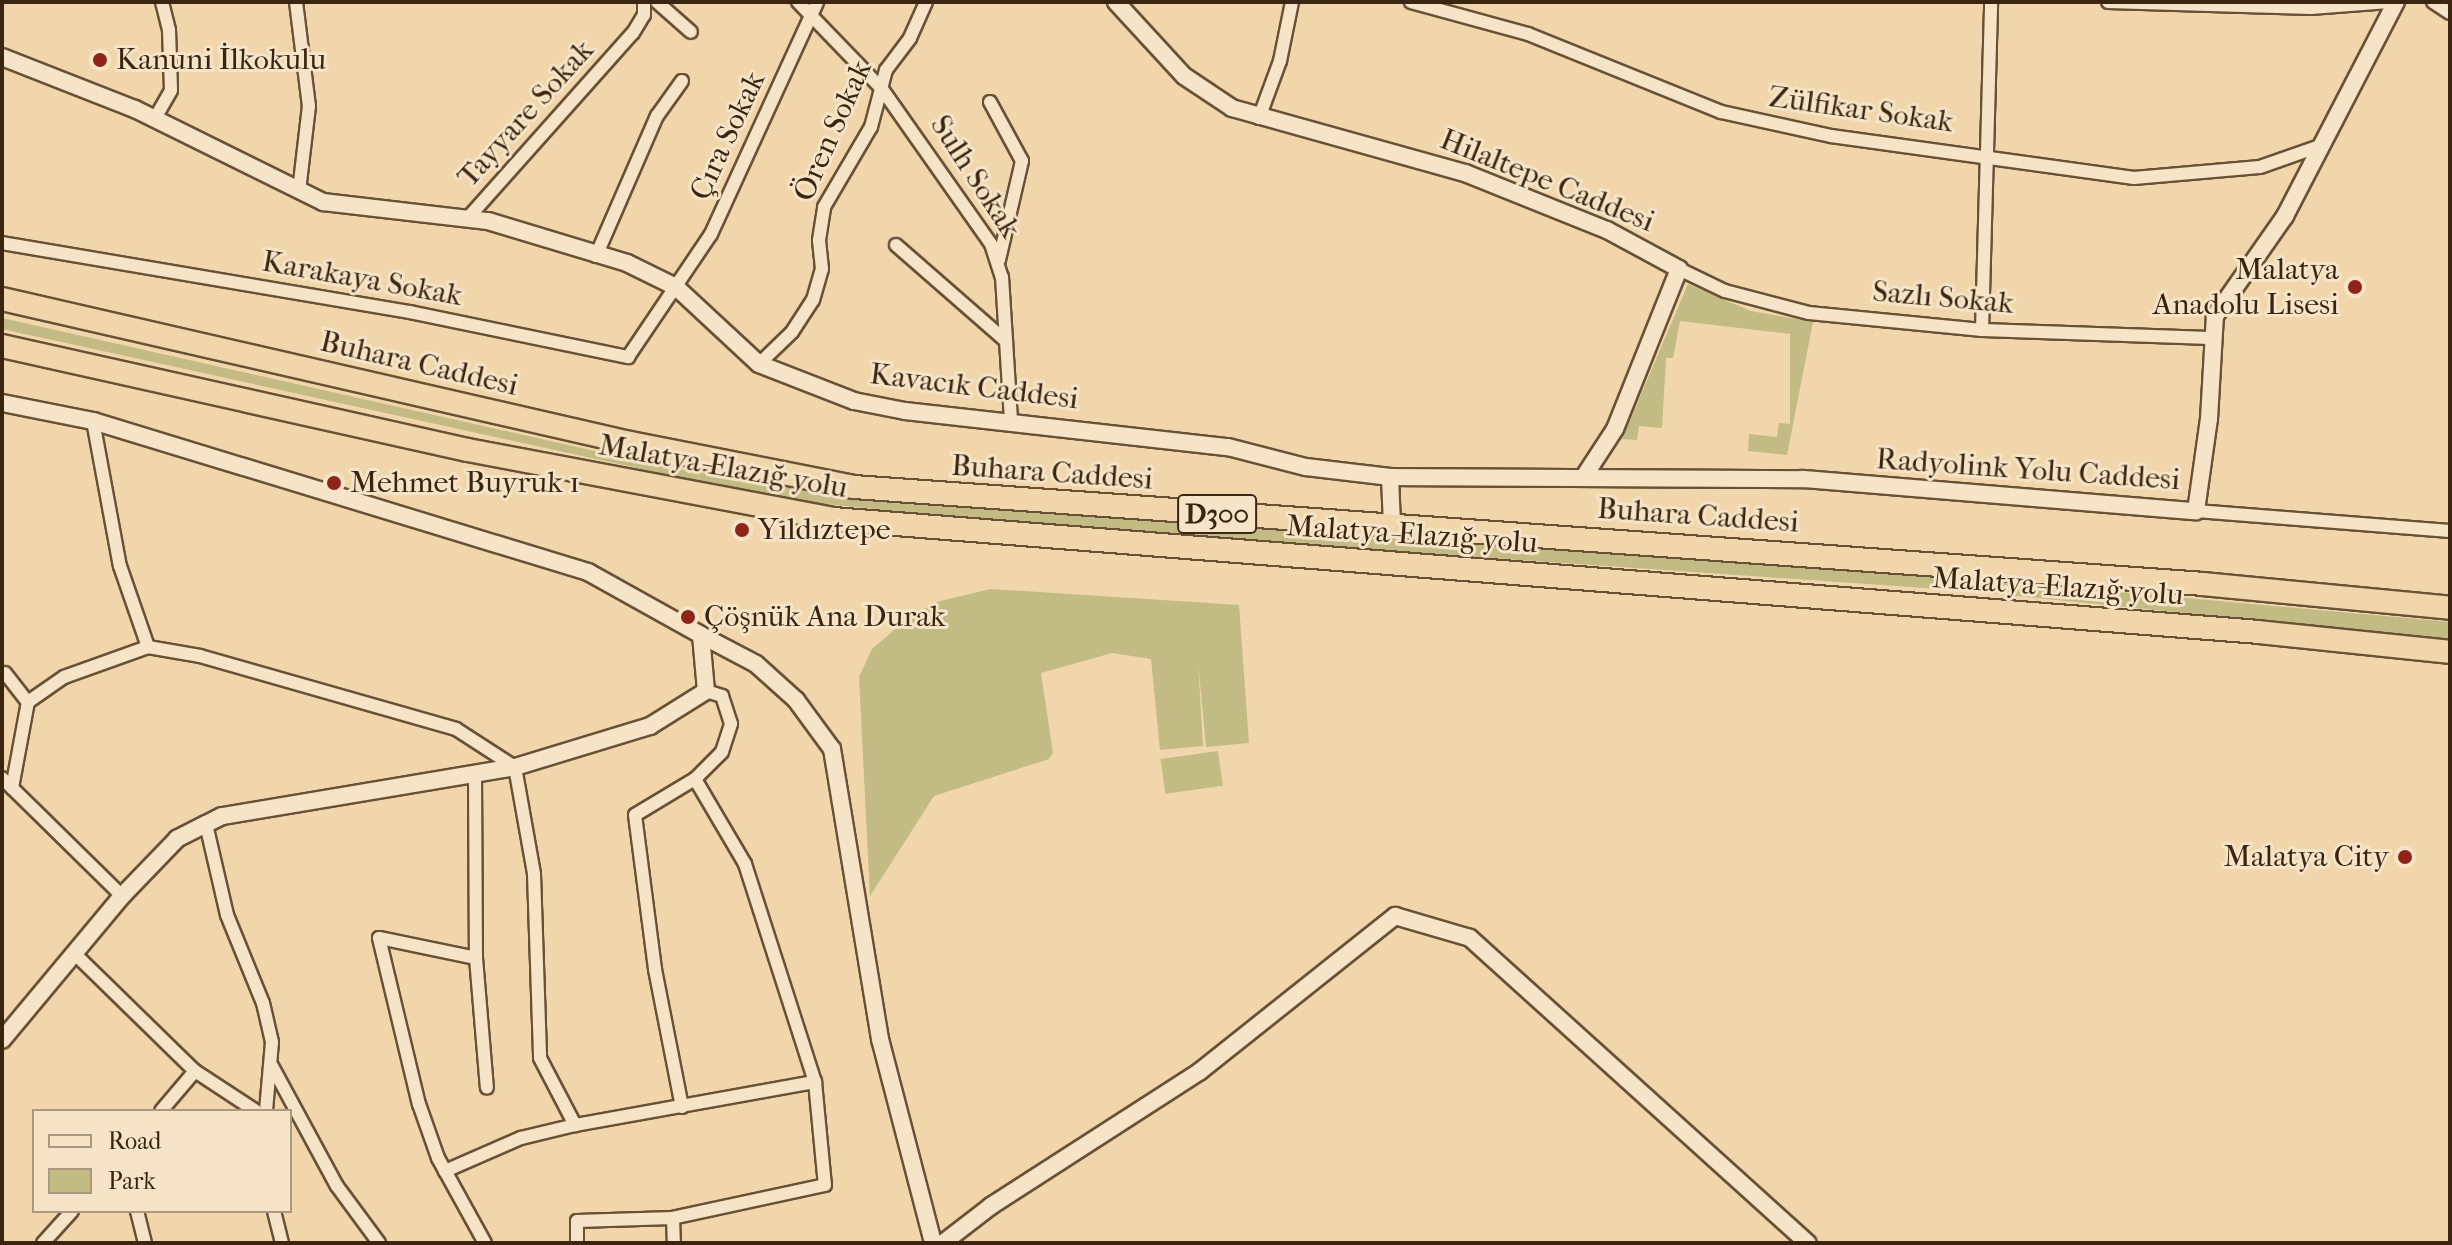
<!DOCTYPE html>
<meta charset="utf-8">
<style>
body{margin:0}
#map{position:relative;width:2452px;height:1245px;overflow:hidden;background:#f0d6aa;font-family:"IM FELL French Canon",serif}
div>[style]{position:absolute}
.green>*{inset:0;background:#c2bb83;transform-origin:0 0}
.roads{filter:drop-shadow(2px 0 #695136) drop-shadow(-2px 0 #695136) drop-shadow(0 2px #695136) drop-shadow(0 -2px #695136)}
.minor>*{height:12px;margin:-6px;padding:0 6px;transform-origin:6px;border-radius:6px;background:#f5e4c8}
.tertiary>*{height:16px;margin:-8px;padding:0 8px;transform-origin:8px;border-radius:8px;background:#f5e4c8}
.trunk>*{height:22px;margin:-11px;padding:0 11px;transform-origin:11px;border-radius:11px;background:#f0d6aa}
.dots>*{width:22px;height:22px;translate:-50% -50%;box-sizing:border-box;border:4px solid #f5e4c8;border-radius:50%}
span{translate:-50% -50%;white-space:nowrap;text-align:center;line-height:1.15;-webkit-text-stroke:6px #f5e4c8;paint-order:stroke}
.shield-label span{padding:2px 6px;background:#f5e4c8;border:2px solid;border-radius:6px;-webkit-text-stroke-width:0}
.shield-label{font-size:28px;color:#3c2510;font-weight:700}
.poi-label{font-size:30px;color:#3c2510}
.left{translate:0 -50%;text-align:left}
.right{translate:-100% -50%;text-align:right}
.street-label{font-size:30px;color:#3c2510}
.frame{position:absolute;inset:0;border:4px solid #3c2510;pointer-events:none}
.legend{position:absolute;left:32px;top:1109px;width:260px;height:104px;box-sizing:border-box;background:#f5e4c8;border:2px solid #ab987e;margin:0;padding:10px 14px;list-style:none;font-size:24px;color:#3c2510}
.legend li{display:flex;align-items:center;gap:16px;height:40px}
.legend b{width:40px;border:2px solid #ab987e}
</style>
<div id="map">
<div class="green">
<div style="clip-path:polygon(1688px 284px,1751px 311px,1813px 322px,1787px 455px,1748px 451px,1749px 434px,1777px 437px,1779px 423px,1790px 424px,1790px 334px,1680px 321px,1673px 358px,1666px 358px,1662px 428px,1639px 426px,1637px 440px,1622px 439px)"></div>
<div style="clip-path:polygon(2px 318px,671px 468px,895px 503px,1967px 578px,2450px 622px,2450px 640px,1968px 591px,1044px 527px,779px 499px,2px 329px)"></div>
<div style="clip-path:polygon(991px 589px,1239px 605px,1249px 743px,1206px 747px,1198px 661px,1203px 746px,1160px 750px,1151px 659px,1112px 653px,1041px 673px,1053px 753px,1049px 759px,934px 796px,870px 896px,859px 677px,872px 649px,907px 619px,936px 602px)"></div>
<div style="left:1218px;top:751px;width:35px;height:58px;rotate:82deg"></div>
</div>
<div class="roads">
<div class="minor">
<div style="left:296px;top:2px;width:105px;rotate:82.9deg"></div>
<div style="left:309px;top:106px;width:86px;rotate:96.7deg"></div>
<div style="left:657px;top:2px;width:45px;rotate:41.4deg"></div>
<div style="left:798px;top:2px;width:121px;rotate:46deg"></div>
<div style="left:882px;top:89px;width:189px;rotate:54.9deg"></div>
<div style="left:991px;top:244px;width:35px;rotate:72deg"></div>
<div style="left:1002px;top:277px;width:145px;rotate:86.4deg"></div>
<div style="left:1411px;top:2px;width:121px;rotate:15.3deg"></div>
<div style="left:1528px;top:34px;width:208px;rotate:22deg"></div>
<div style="left:1721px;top:112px;width:113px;rotate:12.3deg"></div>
<div style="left:1831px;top:136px;width:306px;rotate:7.9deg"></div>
<div style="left:2134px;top:178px;width:126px;rotate:-5deg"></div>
<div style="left:2260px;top:167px;width:60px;rotate:-19.3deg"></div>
<div style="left:2108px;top:2px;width:203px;rotate:1.7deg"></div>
<div style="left:2311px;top:8px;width:78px;rotate:-4.4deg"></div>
<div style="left:2433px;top:2px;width:20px;rotate:33deg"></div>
<div style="left:990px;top:102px;width:67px;rotate:61.5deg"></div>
<div style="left:1022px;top:161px;width:102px;rotate:103.1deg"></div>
<div style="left:1259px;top:118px;width:61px;rotate:-69.8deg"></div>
<div style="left:1280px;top:61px;width:60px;rotate:-78.5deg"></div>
<div style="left:154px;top:120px;width:34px;rotate:-60deg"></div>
<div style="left:171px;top:90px;width:60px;rotate:-91.9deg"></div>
<div style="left:169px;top:30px;width:29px;rotate:-104deg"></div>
<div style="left:467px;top:219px;width:249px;rotate:-48.3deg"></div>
<div style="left:633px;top:33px;width:21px;rotate:-59deg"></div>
<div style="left:644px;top:15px;width:13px;rotate:-90deg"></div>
<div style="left:2px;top:243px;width:414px;rotate:9.6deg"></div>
<div style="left:410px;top:312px;width:223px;rotate:11.7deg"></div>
<div style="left:628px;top:357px;width:148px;rotate:-56deg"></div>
<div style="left:711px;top:234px;width:255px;rotate:-65.4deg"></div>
<div style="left:896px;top:245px;width:146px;rotate:41.1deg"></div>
<div style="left:596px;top:256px;width:153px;rotate:-66.5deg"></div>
<div style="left:657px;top:116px;width:43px;rotate:-54.5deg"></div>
<div style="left:1679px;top:269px;width:51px;rotate:25.6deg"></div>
<div style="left:1725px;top:291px;width:87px;rotate:14.7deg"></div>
<div style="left:1809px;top:313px;width:174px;rotate:5.6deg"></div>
<div style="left:1982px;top:330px;width:229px;rotate:2deg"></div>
<div style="left:1982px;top:330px;width:328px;rotate:-88.4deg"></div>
<div style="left:759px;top:364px;width:46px;rotate:-44.1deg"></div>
<div style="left:792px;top:332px;width:38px;rotate:-57deg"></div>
<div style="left:813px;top:300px;width:32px;rotate:-74deg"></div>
<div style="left:822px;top:269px;width:29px;rotate:-96deg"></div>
<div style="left:819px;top:240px;width:33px;rotate:-81deg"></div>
<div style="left:824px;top:207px;width:93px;rotate:-59.6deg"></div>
<div style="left:871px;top:127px;width:59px;rotate:-75.3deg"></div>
<div style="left:886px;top:70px;width:40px;rotate:-53deg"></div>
<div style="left:910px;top:38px;width:39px;rotate:-66deg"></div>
<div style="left:93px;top:421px;width:147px;rotate:79.5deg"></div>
<div style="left:120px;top:566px;width:86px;rotate:70.9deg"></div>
<div style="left:148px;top:647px;width:53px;rotate:9.8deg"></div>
<div style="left:200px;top:656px;width:266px;rotate:15.9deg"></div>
<div style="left:456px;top:729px;width:70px;rotate:32.8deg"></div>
<div style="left:515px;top:767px;width:109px;rotate:79.9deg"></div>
<div style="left:534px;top:874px;width:184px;rotate:88.1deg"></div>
<div style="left:540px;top:1058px;width:76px;rotate:62.4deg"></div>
<div style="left:575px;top:1125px;width:56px;rotate:166.5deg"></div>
<div style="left:521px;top:1138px;width:83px;rotate:156.5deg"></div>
<div style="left:2196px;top:511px;width:255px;rotate:4.5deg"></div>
<div style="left:5px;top:673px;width:37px;rotate:52deg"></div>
<div style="left:706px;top:691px;width:17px;rotate:17deg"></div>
<div style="left:722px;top:696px;width:29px;rotate:72deg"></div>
<div style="left:731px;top:724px;width:29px;rotate:108deg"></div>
<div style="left:722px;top:752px;width:38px;rotate:135deg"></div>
<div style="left:695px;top:779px;width:99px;rotate:59.5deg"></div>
<div style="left:745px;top:864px;width:229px;rotate:72.2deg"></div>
<div style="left:475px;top:776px;width:182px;rotate:89.7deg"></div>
<div style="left:476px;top:958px;width:99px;rotate:-168.3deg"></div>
<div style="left:379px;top:938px;width:171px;rotate:76.5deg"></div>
<div style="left:419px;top:1104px;width:57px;rotate:70.6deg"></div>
<div style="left:438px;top:1158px;width:97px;rotate:61.1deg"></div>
<div style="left:2px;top:778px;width:168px;rotate:44.5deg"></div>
<div style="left:12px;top:788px;width:87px;rotate:-79.5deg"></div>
<div style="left:28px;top:702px;width:44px;rotate:-34.8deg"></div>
<div style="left:64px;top:677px;width:89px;rotate:-19.7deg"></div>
<div style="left:206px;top:824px;width:93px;rotate:77deg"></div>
<div style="left:227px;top:915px;width:95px;rotate:67.8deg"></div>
<div style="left:263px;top:1003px;width:40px;rotate:77deg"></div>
<div style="left:272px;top:1042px;width:69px;rotate:95deg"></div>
<div style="left:76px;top:955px;width:166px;rotate:44.3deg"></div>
<div style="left:195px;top:1071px;width:52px;rotate:130.4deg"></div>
<div style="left:476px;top:958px;width:130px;rotate:85.2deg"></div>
<div style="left:272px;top:1066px;width:136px;rotate:61.6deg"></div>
<div style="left:337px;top:1186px;width:71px;rotate:53.6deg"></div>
<div style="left:195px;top:1071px;width:73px;rotate:33.3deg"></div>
<div style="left:682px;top:1107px;width:141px;rotate:-101.1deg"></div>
<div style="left:655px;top:969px;width:155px;rotate:-97.4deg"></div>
<div style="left:635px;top:815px;width:70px;rotate:-31deg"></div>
<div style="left:575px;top:1125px;width:244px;rotate:-10.2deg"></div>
<div style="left:815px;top:1082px;width:103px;rotate:84.5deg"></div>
<div style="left:825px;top:1185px;width:156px;rotate:167.8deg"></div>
<div style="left:673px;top:1218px;width:96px;rotate:178.2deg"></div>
<div style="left:577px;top:1221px;width:22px;rotate:90deg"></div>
<div style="left:137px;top:1211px;width:33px;rotate:76deg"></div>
<div style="left:274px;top:1211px;width:33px;rotate:76deg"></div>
<div style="left:673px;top:1218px;width:25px;rotate:88deg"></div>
<div style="left:43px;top:1243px;width:43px;rotate:-47.8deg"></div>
</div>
<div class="tertiary">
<div style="left:1116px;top:2px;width:100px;rotate:47.4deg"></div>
<div style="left:1184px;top:76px;width:58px;rotate:33.7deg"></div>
<div style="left:1232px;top:108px;width:242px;rotate:15.6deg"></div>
<div style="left:1465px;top:173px;width:153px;rotate:21.9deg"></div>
<div style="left:1607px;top:230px;width:82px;rotate:28.4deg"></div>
<div style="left:1679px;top:269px;width:172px;rotate:111.8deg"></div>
<div style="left:1615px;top:429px;width:55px;rotate:123.1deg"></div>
<div style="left:2px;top:57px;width:143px;rotate:21.4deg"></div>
<div style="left:135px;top:109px;width:210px;rotate:26.3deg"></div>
<div style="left:323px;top:202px;width:166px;rotate:6.6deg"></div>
<div style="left:488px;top:221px;width:145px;rotate:16.8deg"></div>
<div style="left:627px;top:263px;width:55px;rotate:26.1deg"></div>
<div style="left:676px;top:287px;width:113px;rotate:42.9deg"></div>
<div style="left:759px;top:364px;width:102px;rotate:21.3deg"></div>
<div style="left:854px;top:401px;width:52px;rotate:11.1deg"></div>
<div style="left:905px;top:411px;width:325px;rotate:6.4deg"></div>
<div style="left:1228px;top:447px;width:81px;rotate:14.4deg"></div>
<div style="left:1306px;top:467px;width:85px;rotate:6.8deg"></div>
<div style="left:1390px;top:477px;width:413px;rotate:0.3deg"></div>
<div style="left:1803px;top:479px;width:394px;rotate:4.7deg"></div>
<div style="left:2196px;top:511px;width:93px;rotate:-82deg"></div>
<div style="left:2209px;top:419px;width:103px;rotate:-86.7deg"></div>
<div style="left:2215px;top:316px;width:122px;rotate:-55deg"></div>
<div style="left:2285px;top:216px;width:241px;rotate:-62.6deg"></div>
<div style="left:2px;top:403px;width:93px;rotate:11.2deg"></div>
<div style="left:93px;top:421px;width:518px;rotate:16.96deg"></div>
<div style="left:588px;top:572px;width:129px;rotate:29.1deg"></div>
<div style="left:701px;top:635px;width:56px;rotate:84.9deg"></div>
<div style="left:706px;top:691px;width:66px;rotate:148deg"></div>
<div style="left:650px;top:726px;width:141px;rotate:163.1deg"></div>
<div style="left:515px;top:767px;width:297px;rotate:170.5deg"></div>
<div style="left:222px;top:816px;width:18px;rotate:153deg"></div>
<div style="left:206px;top:824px;width:33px;rotate:153deg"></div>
<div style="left:177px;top:839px;width:79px;rotate:134deg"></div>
<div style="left:122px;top:896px;width:187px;rotate:129.8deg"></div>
<div style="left:1390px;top:477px;width:48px;rotate:87.6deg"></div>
<div style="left:701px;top:635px;width:62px;rotate:27.8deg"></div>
<div style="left:756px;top:664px;width:54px;rotate:42deg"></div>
<div style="left:796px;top:700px;width:61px;rotate:53.7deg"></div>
<div style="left:832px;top:749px;width:294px;rotate:80.6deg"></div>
<div style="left:880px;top:1039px;width:211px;rotate:75.4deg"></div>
<div style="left:943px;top:1243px;width:61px;rotate:-37.6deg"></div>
<div style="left:991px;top:1206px;width:247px;rotate:-32.8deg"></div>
<div style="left:1199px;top:1072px;width:251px;rotate:-38.5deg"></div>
<div style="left:1395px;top:916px;width:78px;rotate:16.3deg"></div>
<div style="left:1470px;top:938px;width:455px;rotate:42.1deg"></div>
</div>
<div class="trunk">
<div style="left:2px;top:299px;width:644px;rotate:12.91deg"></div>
<div style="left:630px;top:443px;width:228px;rotate:11.1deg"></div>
<div style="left:854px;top:487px;width:1352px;rotate:4.11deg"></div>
<div style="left:2203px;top:584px;width:248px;rotate:5.5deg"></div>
<div style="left:2px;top:346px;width:477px;rotate:12.6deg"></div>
<div style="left:468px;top:450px;width:371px;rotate:10.7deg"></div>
<div style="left:833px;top:519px;width:1429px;rotate:4.53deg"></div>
<div style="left:2258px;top:632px;width:193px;rotate:5.9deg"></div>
</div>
</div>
<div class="dots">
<div style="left:100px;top:60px;background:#8f2418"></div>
<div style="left:2355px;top:287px;background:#8f2418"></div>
<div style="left:334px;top:483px;background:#8f2418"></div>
<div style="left:742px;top:530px;background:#8f2418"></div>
<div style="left:688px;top:617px;background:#8f2418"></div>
<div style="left:2405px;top:857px;background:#8f2418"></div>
</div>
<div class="shield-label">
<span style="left:1217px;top:514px">D300</span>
</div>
<div class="poi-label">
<span class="left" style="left:116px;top:60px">Kanuni İlkokulu</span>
<span class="right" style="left:2339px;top:287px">Malatya<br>Anadolu Lisesi</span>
<span class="left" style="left:350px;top:483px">Mehmet Buyruk 1</span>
<span class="left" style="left:758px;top:530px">Yıldıztepe</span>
<span class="left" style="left:704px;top:617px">Çöşnük Ana Durak</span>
<span class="right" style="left:2389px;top:857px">Malatya City</span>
</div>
<div class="street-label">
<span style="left:1861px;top:110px;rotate:8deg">Zülfikar Sokak</span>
<span style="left:526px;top:114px;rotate:-48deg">Tayyare Sokak</span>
<span style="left:833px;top:131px;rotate:-66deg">Ören Sokak</span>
<span style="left:728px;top:136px;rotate:-65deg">Çıra Sokak</span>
<span style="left:975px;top:177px;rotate:57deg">Sulh Sokak</span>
<span style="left:1547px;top:181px;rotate:22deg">Hilaltepe Caddesi</span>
<span style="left:362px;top:279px;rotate:10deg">Karakaya Sokak</span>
<span style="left:1943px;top:298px;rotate:5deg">Sazlı Sokak</span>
<span style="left:419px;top:364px;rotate:13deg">Buhara Caddesi</span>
<span style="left:974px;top:387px;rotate:7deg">Kavacık Caddesi</span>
<span style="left:723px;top:467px;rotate:10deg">Malatya-Elazığ yolu</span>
<span style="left:2028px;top:470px;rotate:4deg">Radyolink Yolu Caddesi</span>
<span style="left:1052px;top:473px;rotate:4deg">Buhara Caddesi</span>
<span style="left:1698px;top:516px;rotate:4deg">Buhara Caddesi</span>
<span style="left:1412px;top:535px;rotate:4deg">Malatya-Elazığ yolu</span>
<span style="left:2058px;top:587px;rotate:4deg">Malatya-Elazığ yolu</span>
</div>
<div class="frame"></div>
<ul class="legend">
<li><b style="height:10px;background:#f5e4c8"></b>Road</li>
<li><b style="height:22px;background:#c2bb83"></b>Park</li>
</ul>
</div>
